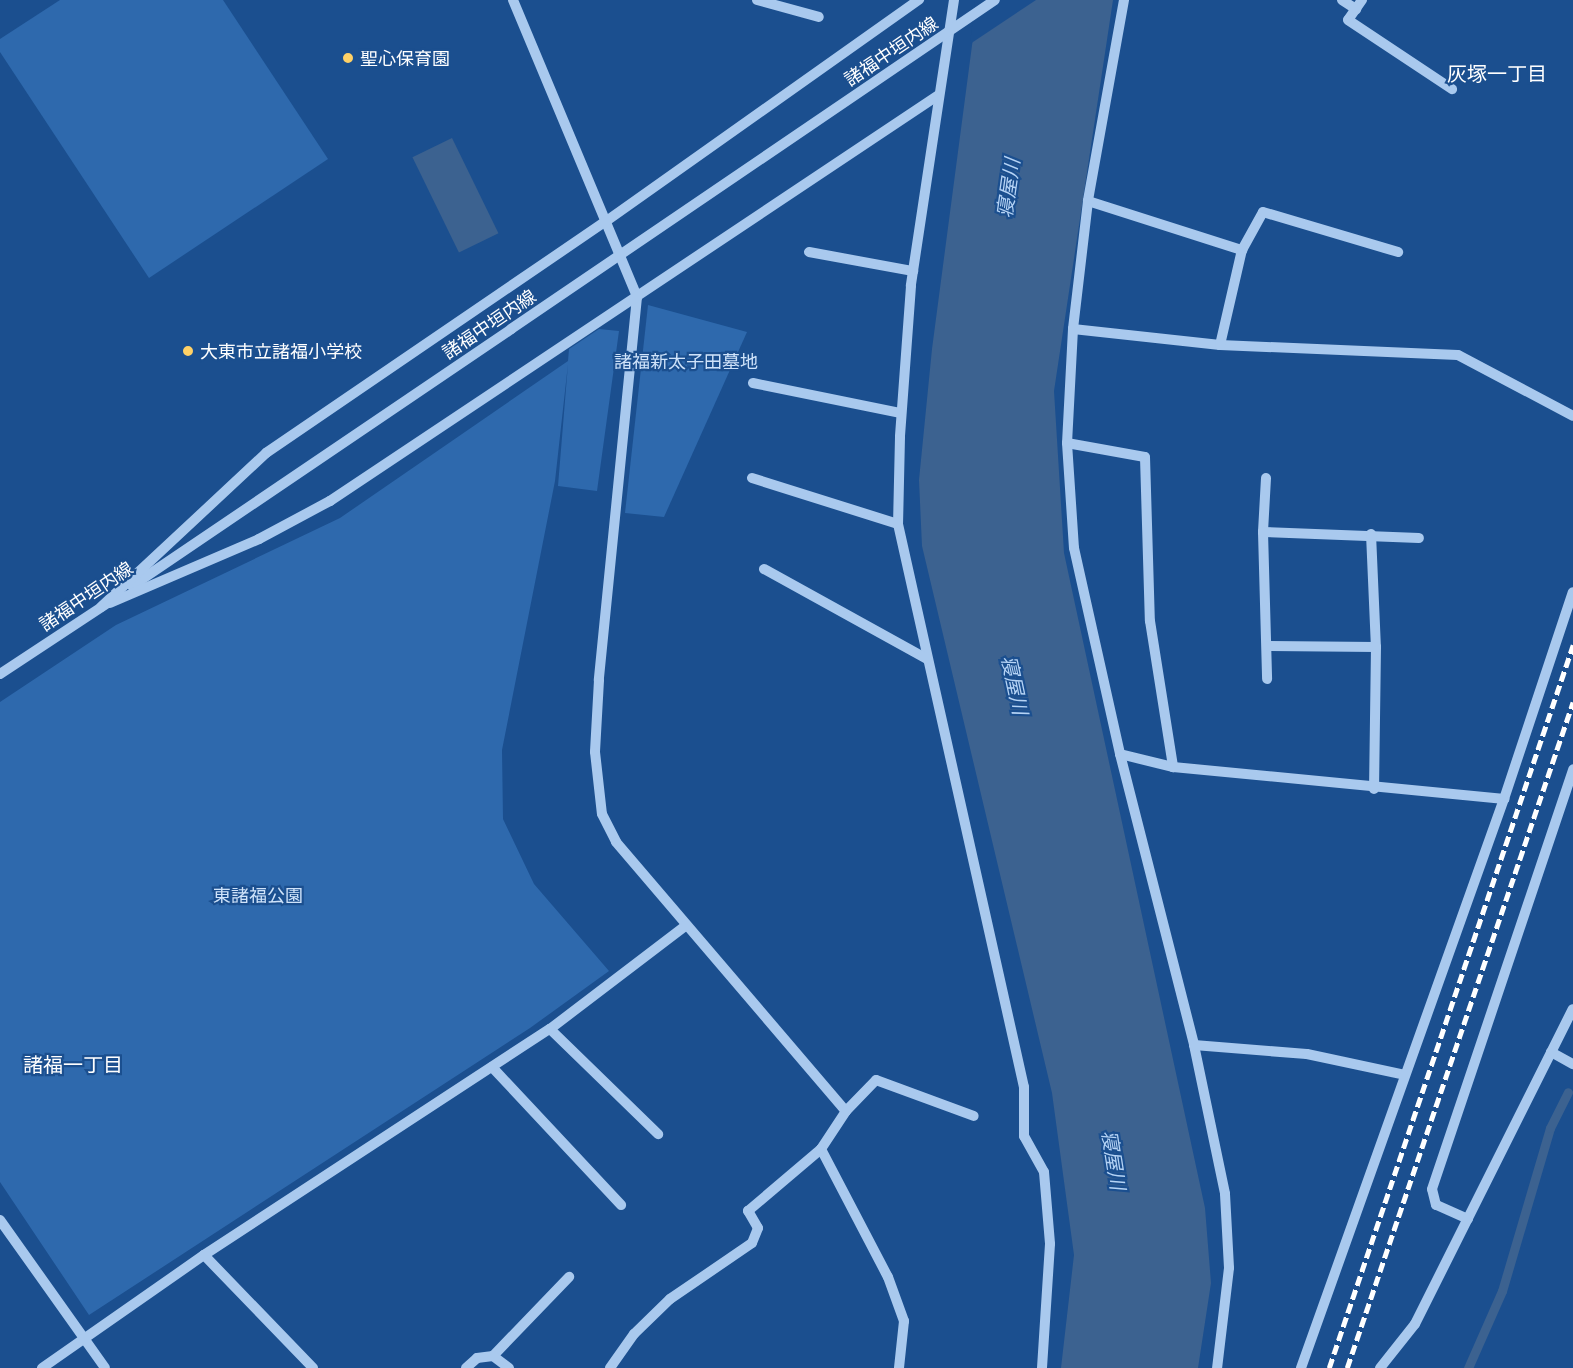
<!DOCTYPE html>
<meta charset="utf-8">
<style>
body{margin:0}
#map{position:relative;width:1573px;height:1368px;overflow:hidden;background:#1b4f8f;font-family:"Noto Sans","Noto Sans JP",sans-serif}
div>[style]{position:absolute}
.green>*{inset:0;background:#2e69ad}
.water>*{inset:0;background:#3c6290;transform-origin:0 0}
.pier>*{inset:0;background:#1b4f8f}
.stream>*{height:9px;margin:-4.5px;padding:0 4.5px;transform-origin:4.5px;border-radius:4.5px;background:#3c6290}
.minor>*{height:10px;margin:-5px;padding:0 5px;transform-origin:5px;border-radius:5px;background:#a9c9ee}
.rail>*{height:4.5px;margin-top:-2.25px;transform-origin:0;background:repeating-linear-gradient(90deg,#fff 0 10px,transparent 0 14.5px)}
.minor-bridge>*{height:10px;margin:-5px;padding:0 5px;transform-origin:5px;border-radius:5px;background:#a9c9ee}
.dots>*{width:16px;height:16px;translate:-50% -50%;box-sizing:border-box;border:3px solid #1b4f8f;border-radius:50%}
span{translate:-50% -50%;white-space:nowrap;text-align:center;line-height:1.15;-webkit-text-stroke:4.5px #1b4f8f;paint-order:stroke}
.street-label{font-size:18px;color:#fff}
.poi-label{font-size:18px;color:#fff}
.left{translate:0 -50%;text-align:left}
.park-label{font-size:18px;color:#cfe3fa}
.neighbourhood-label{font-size:20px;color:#fff}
.water-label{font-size:20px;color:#b5d3f5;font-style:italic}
</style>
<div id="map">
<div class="green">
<div style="clip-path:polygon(60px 0,223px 0,328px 159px,149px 278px,0 52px,0 39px)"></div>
<div style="clip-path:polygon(648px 305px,747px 332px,664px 517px,625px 513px)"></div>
<div style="clip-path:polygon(599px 329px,619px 331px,597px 491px,558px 486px,568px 364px,555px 481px,502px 750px,503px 819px,534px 884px,609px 971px,530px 1028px,89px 1315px,0 1182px,0 702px,116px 625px,340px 518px,568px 361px,569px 349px)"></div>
</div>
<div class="water">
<div style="clip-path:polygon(978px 0,1113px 0,1054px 391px,1064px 553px,1205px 1208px,1211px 1283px,1198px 1368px,1061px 1368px,1074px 1255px,1052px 1093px,922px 546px,919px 480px,932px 349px)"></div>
<div style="left:452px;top:138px;width:106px;height:44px;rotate:64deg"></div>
</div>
<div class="pier">
<div style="clip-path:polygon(975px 0,1036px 0,970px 44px)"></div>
</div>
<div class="stream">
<div style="left:1468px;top:1368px;width:84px;rotate:-66.2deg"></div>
<div style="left:1502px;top:1291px;width:170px;rotate:-73.6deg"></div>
<div style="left:1550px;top:1128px;width:40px;rotate:-63.4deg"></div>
</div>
<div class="minor">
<div style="left:513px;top:0;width:322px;rotate:67.3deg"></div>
<div style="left:637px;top:297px;width:385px;rotate:95.7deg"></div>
<div style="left:599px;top:680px;width:72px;rotate:93.2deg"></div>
<div style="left:595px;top:752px;width:62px;rotate:83.6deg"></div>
<div style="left:602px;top:814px;width:31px;rotate:63deg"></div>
<div style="left:616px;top:842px;width:354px;rotate:49.5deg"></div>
<div style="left:757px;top:0;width:64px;rotate:15.3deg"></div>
<div style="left:954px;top:0;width:289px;rotate:98.6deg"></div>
<div style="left:911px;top:286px;width:151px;rotate:94.2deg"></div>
<div style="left:900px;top:437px;width:87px;rotate:91.3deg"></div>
<div style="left:898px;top:524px;width:577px;rotate:77.39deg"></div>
<div style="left:1024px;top:1087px;width:49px;rotate:90deg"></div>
<div style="left:1024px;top:1136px;width:41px;rotate:60.9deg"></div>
<div style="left:1044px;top:1172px;width:72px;rotate:85.2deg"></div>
<div style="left:1050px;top:1244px;width:124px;rotate:93.7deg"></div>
<div style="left:1124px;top:0;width:204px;rotate:100.2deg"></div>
<div style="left:1088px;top:201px;width:129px;rotate:96.7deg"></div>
<div style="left:1073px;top:329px;width:114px;rotate:93deg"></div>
<div style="left:1067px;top:443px;width:105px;rotate:86.2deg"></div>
<div style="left:1074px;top:548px;width:211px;rotate:77.4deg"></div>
<div style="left:1120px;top:754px;width:300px;rotate:75.7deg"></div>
<div style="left:1194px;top:1045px;width:152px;rotate:78.2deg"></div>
<div style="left:1225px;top:1194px;width:74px;rotate:86.9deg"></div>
<div style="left:1229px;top:1268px;width:101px;rotate:96.8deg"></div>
<div style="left:1342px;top:0;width:17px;rotate:33deg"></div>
<div style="left:1362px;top:0;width:24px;rotate:125deg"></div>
<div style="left:1348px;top:20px;width:125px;rotate:33.6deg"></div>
<div style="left:1088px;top:201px;width:162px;rotate:17.7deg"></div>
<div style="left:809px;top:252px;width:106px;rotate:10.4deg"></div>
<div style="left:1073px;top:329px;width:148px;rotate:6.2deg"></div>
<div style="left:1220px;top:345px;width:238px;rotate:2.4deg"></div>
<div style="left:1458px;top:355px;width:130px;rotate:27.9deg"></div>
<div style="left:1220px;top:345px;width:98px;rotate:-77deg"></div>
<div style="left:1242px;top:250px;width:43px;rotate:-61.1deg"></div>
<div style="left:1263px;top:212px;width:141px;rotate:16.5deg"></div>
<div style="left:753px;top:383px;width:151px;rotate:11.5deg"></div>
<div style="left:1067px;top:443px;width:79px;rotate:10.2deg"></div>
<div style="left:1145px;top:457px;width:164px;rotate:88.3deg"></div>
<div style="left:1150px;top:621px;width:148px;rotate:81deg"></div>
<div style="left:752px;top:478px;width:153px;rotate:17.5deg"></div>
<div style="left:1266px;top:478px;width:54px;rotate:93.2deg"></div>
<div style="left:1263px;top:532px;width:147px;rotate:88.4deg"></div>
<div style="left:1263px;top:532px;width:156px;rotate:2.2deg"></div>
<div style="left:1371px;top:534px;width:113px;rotate:87.5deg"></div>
<div style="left:1376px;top:647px;width:142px;rotate:90.8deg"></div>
<div style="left:764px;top:569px;width:186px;rotate:28.9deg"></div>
<div style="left:132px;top:586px;width:458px;rotate:-34.1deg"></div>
<div style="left:110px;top:603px;width:162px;rotate:-23.2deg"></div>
<div style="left:259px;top:539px;width:81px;rotate:-28.2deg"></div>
<div style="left:330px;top:501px;width:730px;rotate:-33.71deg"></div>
<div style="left:101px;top:607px;width:226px;rotate:-43deg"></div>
<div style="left:266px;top:453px;width:410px;rotate:-34.3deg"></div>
<div style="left:605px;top:222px;width:385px;rotate:-35.3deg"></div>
<div style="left:1268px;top:646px;width:108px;rotate:0.5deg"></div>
<div style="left:0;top:674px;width:127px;rotate:-33.4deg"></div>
<div style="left:1120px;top:754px;width:55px;rotate:13.8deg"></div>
<div style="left:1173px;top:767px;width:333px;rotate:5.5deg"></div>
<div style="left:550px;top:1029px;width:151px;rotate:44.2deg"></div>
<div style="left:1194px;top:1045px;width:113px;rotate:4.6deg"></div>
<div style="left:1307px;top:1054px;width:100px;rotate:12.1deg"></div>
<div style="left:1551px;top:1052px;width:25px;rotate:29deg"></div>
<div style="left:492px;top:1067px;width:189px;rotate:46.9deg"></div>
<div style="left:821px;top:1149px;width:144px;rotate:62.4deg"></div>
<div style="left:888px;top:1277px;width:47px;rotate:70deg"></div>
<div style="left:904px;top:1321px;width:47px;rotate:96.1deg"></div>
<div style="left:1468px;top:1219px;width:35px;rotate:-156deg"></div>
<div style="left:1436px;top:1205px;width:16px;rotate:-104deg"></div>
<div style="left:1432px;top:1189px;width:443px;rotate:-71.4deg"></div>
<div style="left:0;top:1220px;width:181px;rotate:54.6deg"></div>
<div style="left:204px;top:1255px;width:157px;rotate:46deg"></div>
<div style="left:493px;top:1356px;width:110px;rotate:-46.1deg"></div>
<div style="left:42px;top:1368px;width:198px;rotate:-34.9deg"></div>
<div style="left:204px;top:1255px;width:413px;rotate:-33.2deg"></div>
<div style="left:550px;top:1029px;width:170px;rotate:-37.3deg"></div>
<div style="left:466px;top:1368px;width:15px;rotate:-42deg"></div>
<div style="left:477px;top:1358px;width:16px;rotate:-7deg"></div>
<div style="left:493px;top:1356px;width:20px;rotate:37deg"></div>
<div style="left:610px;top:1368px;width:42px;rotate:-54.8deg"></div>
<div style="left:634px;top:1334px;width:50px;rotate:-44.2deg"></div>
<div style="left:670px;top:1299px;width:99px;rotate:-34.3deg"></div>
<div style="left:752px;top:1243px;width:16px;rotate:-68deg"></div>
<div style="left:758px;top:1228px;width:20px;rotate:-120deg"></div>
<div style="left:748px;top:1211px;width:96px;rotate:-40.3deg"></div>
<div style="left:821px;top:1149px;width:45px;rotate:-56.7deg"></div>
<div style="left:846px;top:1111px;width:43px;rotate:-45.9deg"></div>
<div style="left:876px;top:1080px;width:104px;rotate:20.2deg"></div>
<div style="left:1301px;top:1368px;width:604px;rotate:-70.37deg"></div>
<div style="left:1504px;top:799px;width:218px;rotate:-71.6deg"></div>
<div style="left:1380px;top:1368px;width:56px;rotate:-51.5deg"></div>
<div style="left:1415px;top:1324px;width:352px;rotate:-63.4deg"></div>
</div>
<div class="rail">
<div style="left:1329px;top:1368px;width:763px;rotate:-71.35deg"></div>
<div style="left:1347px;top:1368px;width:703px;rotate:-71.26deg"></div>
</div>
<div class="minor-bridge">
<div style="left:511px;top:329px;width:585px;rotate:-34.21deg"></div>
</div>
<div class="dots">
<div style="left:348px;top:58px;background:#ffd166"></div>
<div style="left:188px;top:351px;background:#ffd166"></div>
</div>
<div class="street-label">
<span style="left:891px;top:51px;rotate:-34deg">諸福中垣内線</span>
<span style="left:489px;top:324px;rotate:-34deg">諸福中垣内線</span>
<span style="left:86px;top:596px;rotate:-34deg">諸福中垣内線</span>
</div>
<div class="poi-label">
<span class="left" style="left:360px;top:58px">聖心保育園</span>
<span class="left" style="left:200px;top:351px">大東市立諸福小学校</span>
</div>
<div class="park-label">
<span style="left:686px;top:361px">諸福新太子田墓地</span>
<span style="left:258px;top:895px">東諸福公園</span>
</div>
<div class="neighbourhood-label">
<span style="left:1497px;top:73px">灰塚一丁目</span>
<span style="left:73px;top:1064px">諸福一丁目</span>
</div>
<div class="water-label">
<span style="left:1008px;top:188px;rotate:-82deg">寝屋川</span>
<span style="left:1015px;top:685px;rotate:78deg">寝屋川</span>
<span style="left:1114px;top:1160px;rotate:81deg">寝屋川</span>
</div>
</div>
